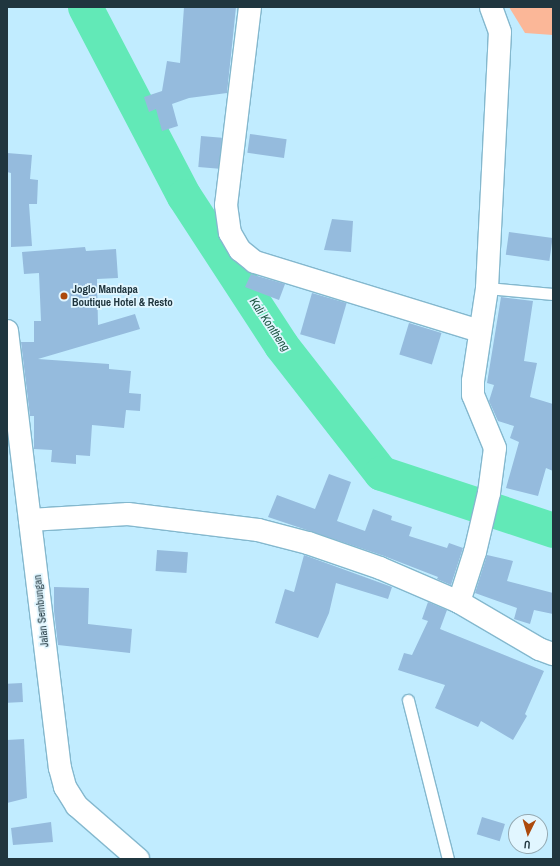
<!DOCTYPE html>
<style>
body{margin:0}
#map{position:relative;width:560px;height:866px;overflow:hidden;background:#c1ecff;font-family:"Archivo Narrow",sans-serif}
div>[style]{position:absolute}
.green>*{inset:0;background:#fbb798}
.river>*{height:35px;margin:-17.5px;padding:0 17.5px;transform-origin:17.5px;border-radius:17.5px;background:#62e9b7}
.building>*{inset:0;background:#95bbdd;transform-origin:0 0}
.roads{filter:drop-shadow(1px 0 #84b8ce) drop-shadow(-1px 0 #84b8ce) drop-shadow(0 1px #84b8ce) drop-shadow(0 -1px #84b8ce)}
.service>*{height:11px;margin:-5.5px;padding:0 5.5px;transform-origin:5.5px;border-radius:5.5px;background:#fff}
.minor>*{height:22px;margin:-11px;padding:0 11px;transform-origin:11px;border-radius:11px;background:#fff}
.tertiary>*{height:22px;margin:-11px;padding:0 11px;transform-origin:11px;border-radius:11px;background:#fff}
.dots>*{width:11px;height:11px;translate:-50% -50%;box-sizing:border-box;border:2px solid #e1f6ff;border-radius:50%}
span{translate:-50% -50%;white-space:nowrap;text-align:center;line-height:1.15;-webkit-text-stroke:3.5px #e1f6ff;paint-order:stroke}
.poi-label{font-size:11px;color:#20363f;font-weight:700}
.left{translate:0 -50%;text-align:left}
.street-label{font-size:11px;color:#20363f}
.water-label{font-size:12px;color:#1f5642;font-style:italic}
.frame{position:absolute;inset:0;border:8px solid #20363f;pointer-events:none}
.north{position:absolute;left:508px;top:814px;width:40px;height:40px;box-sizing:border-box;background:#e1f6ff;border:1px solid #94a9b2;border-radius:50%;rotate:185deg;font-size:11px;font-weight:700;line-height:16px;text-align:center;color:#20363f}
.north::after{content:'';display:block;margin:auto;width:14px;height:18px;background:#ac4a0d;clip-path:polygon(50% 0,100% 100%,50% 72%,0 100%)}
</style>
<div id="map">
<div class="green">
<div style="clip-path:polygon(509px 7px,553px 7px,553px 35px,525px 33px)"></div>
</div>
<div class="river">
<div style="left:85px;top:7px;width:213px;rotate:62.4deg"></div>
<div style="left:184px;top:196px;width:178px;rotate:56.9deg"></div>
<div style="left:281px;top:345px;width:162px;rotate:52deg"></div>
<div style="left:381px;top:473px;width:181px;rotate:18.3deg"></div>
</div>
<div class="building">
<div style="clip-path:polygon(184px 7px,236px 7px,227px 93px,189px 98px,172px 104px,178px 126px,162px 131px,156px 109px,149px 112px,144px 97px,162px 91px,167px 61px,180px 63px)"></div>
<div style="left:250px;top:134px;width:37px;height:19px;rotate:8deg"></div>
<div style="left:201px;top:136px;width:21px;height:31px;rotate:5deg"></div>
<div style="clip-path:polygon(7px 153px,32px 155px,30px 179px,38px 180px,37px 204px,29px 204px,32px 246px,11px 247px,11px 173px,7px 172px)"></div>
<div style="clip-path:polygon(332px 219px,353px 221px,351px 252px,324px 250px)"></div>
<div style="left:509px;top:232px;width:44px;height:23px;rotate:8deg"></div>
<div style="clip-path:polygon(85px 247px,86px 251px,116px 249px,118px 278px,97px 279px,98px 325px,135px 314px,140px 329px,38px 359px,109px 364px,109px 369px,131px 371px,129px 393px,141px 394px,140px 411px,126px 410px,124px 428px,92px 425px,90px 456px,76px 455px,76px 464px,51px 462px,52px 450px,34px 449px,34px 416px,30px 416px,21px 342px,34px 342px,34px 321px,41px 321px,39px 273px,24px 274px,22px 252px)"></div>
<div style="clip-path:polygon(251px 274px,285px 284px,279px 300px,245px 287px)"></div>
<div style="left:312px;top:293px;width:36px;height:43px;rotate:16deg"></div>
<div style="clip-path:polygon(501px 297px,533px 301px,524px 361px,537px 363px,530px 397px,553px 404px,553px 471px,546px 468px,538px 496px,506px 488px,519px 442px,510px 438px,514px 426px,498px 421px,489px 401px,494px 385px,487px 383px)"></div>
<div style="left:409px;top:323px;width:34px;height:33px;rotate:17deg"></div>
<div style="clip-path:polygon(329px 474px,351px 482px,337px 521px,365px 531px,373px 509px,392px 516px,391px 520px,412px 527px,409px 536px,447px 548px,449px 543px,463px 548px,451px 585px,437px 579px,438px 577px,384px 556px,268px 517px,277px 495px,315px 509px)"></div>
<div style="left:157px;top:550px;width:31px;height:21px;rotate:4deg"></div>
<div style="clip-path:polygon(304px 555px,392px 587px,388px 599px,336px 583px,329px 613px,318px 638px,275px 623px,285px 589px,294px 592px)"></div>
<div style="clip-path:polygon(487px 555px,513px 561px,507px 581px,553px 593px,553px 614px,534px 610px,530px 624px,514px 619px,517px 608px,475px 593px)"></div>
<div style="clip-path:polygon(54px 587px,89px 588px,88px 624px,132px 629px,130px 653px,58px 645px,54px 611px)"></div>
<div style="clip-path:polygon(428px 602px,447px 610px,440px 629px,544px 671px,525px 714px,527px 716px,513px 740px,481px 721px,478px 727px,435px 708px,445px 685px,398px 670px,404px 653px,412px 655px,428px 621px,422px 619px)"></div>
<div style="left:22px;top:683px;width:19px;height:15px;rotate:87deg"></div>
<div style="clip-path:polygon(24px 739px,27px 798px,7px 803px,7px 740px)"></div>
<div style="left:482px;top:817px;width:24px;height:18px;rotate:17deg"></div>
<div style="clip-path:polygon(51px 822px,53px 842px,13px 845px,11px 828px)"></div>
</div>
<div class="roads">
<div class="service">
<div style="left:487px;top:288px;width:66px;rotate:5.2deg"></div>
<div style="left:408px;top:700px;width:164px;rotate:75.9deg"></div>
</div>
<div class="minor">
<div style="left:250px;top:7px;width:199px;rotate:96.9deg"></div>
<div style="left:226px;top:205px;width:28px;rotate:82deg"></div>
<div style="left:230px;top:233px;width:20px;rotate:60deg"></div>
<div style="left:240px;top:250px;width:19px;rotate:39deg"></div>
<div style="left:255px;top:262px;width:234px;rotate:17.1deg"></div>
<div style="left:30px;top:520px;width:98px;rotate:-3.5deg"></div>
<div style="left:128px;top:514px;width:131px;rotate:7deg"></div>
<div style="left:258px;top:530px;width:52px;rotate:14.6deg"></div>
<div style="left:308px;top:543px;width:76px;rotate:19.1deg"></div>
<div style="left:380px;top:568px;width:86px;rotate:23.3deg"></div>
<div style="left:459px;top:602px;width:93px;rotate:30.4deg"></div>
<div style="left:539px;top:649px;width:15px;rotate:20deg"></div>
<div style="left:459px;top:602px;width:52px;rotate:-72.3deg"></div>
<div style="left:475px;top:552px;width:61px;rotate:-76.7deg"></div>
<div style="left:489px;top:493px;width:45px;rotate:-82.4deg"></div>
<div style="left:495px;top:448px;width:57px;rotate:-112.5deg"></div>
<div style="left:473px;top:395px;width:14px;rotate:-90deg"></div>
<div style="left:473px;top:381px;width:94px;rotate:-81.4deg"></div>
<div style="left:487px;top:288px;width:256px;rotate:-87.1deg"></div>
<div style="left:500px;top:32px;width:27px;rotate:-110deg"></div>
</div>
<div class="tertiary">
<div style="left:7px;top:331px;width:440px;rotate:83.1deg"></div>
<div style="left:60px;top:768px;width:20px;rotate:75deg"></div>
<div style="left:65px;top:787px;width:22px;rotate:58deg"></div>
<div style="left:77px;top:806px;width:81px;rotate:41deg"></div>
</div>
</div>
<div class="dots">
<div style="left:64px;top:296px;background:#ac4a0d"></div>
</div>
<div class="poi-label">
<span class="left" style="left:72px;top:296px">Joglo Mandapa<br>Boutique Hotel &amp; Resto</span>
</div>
<div class="street-label">
<span style="left:41px;top:611px;rotate:-96deg">Jalan Sembungan</span>
</div>
<div class="water-label">
<span style="left:269px;top:325px;rotate:56deg">Kali Kontheng</span>
</div>
<div class="frame"></div>
<div class="north">U</div>
</div>
